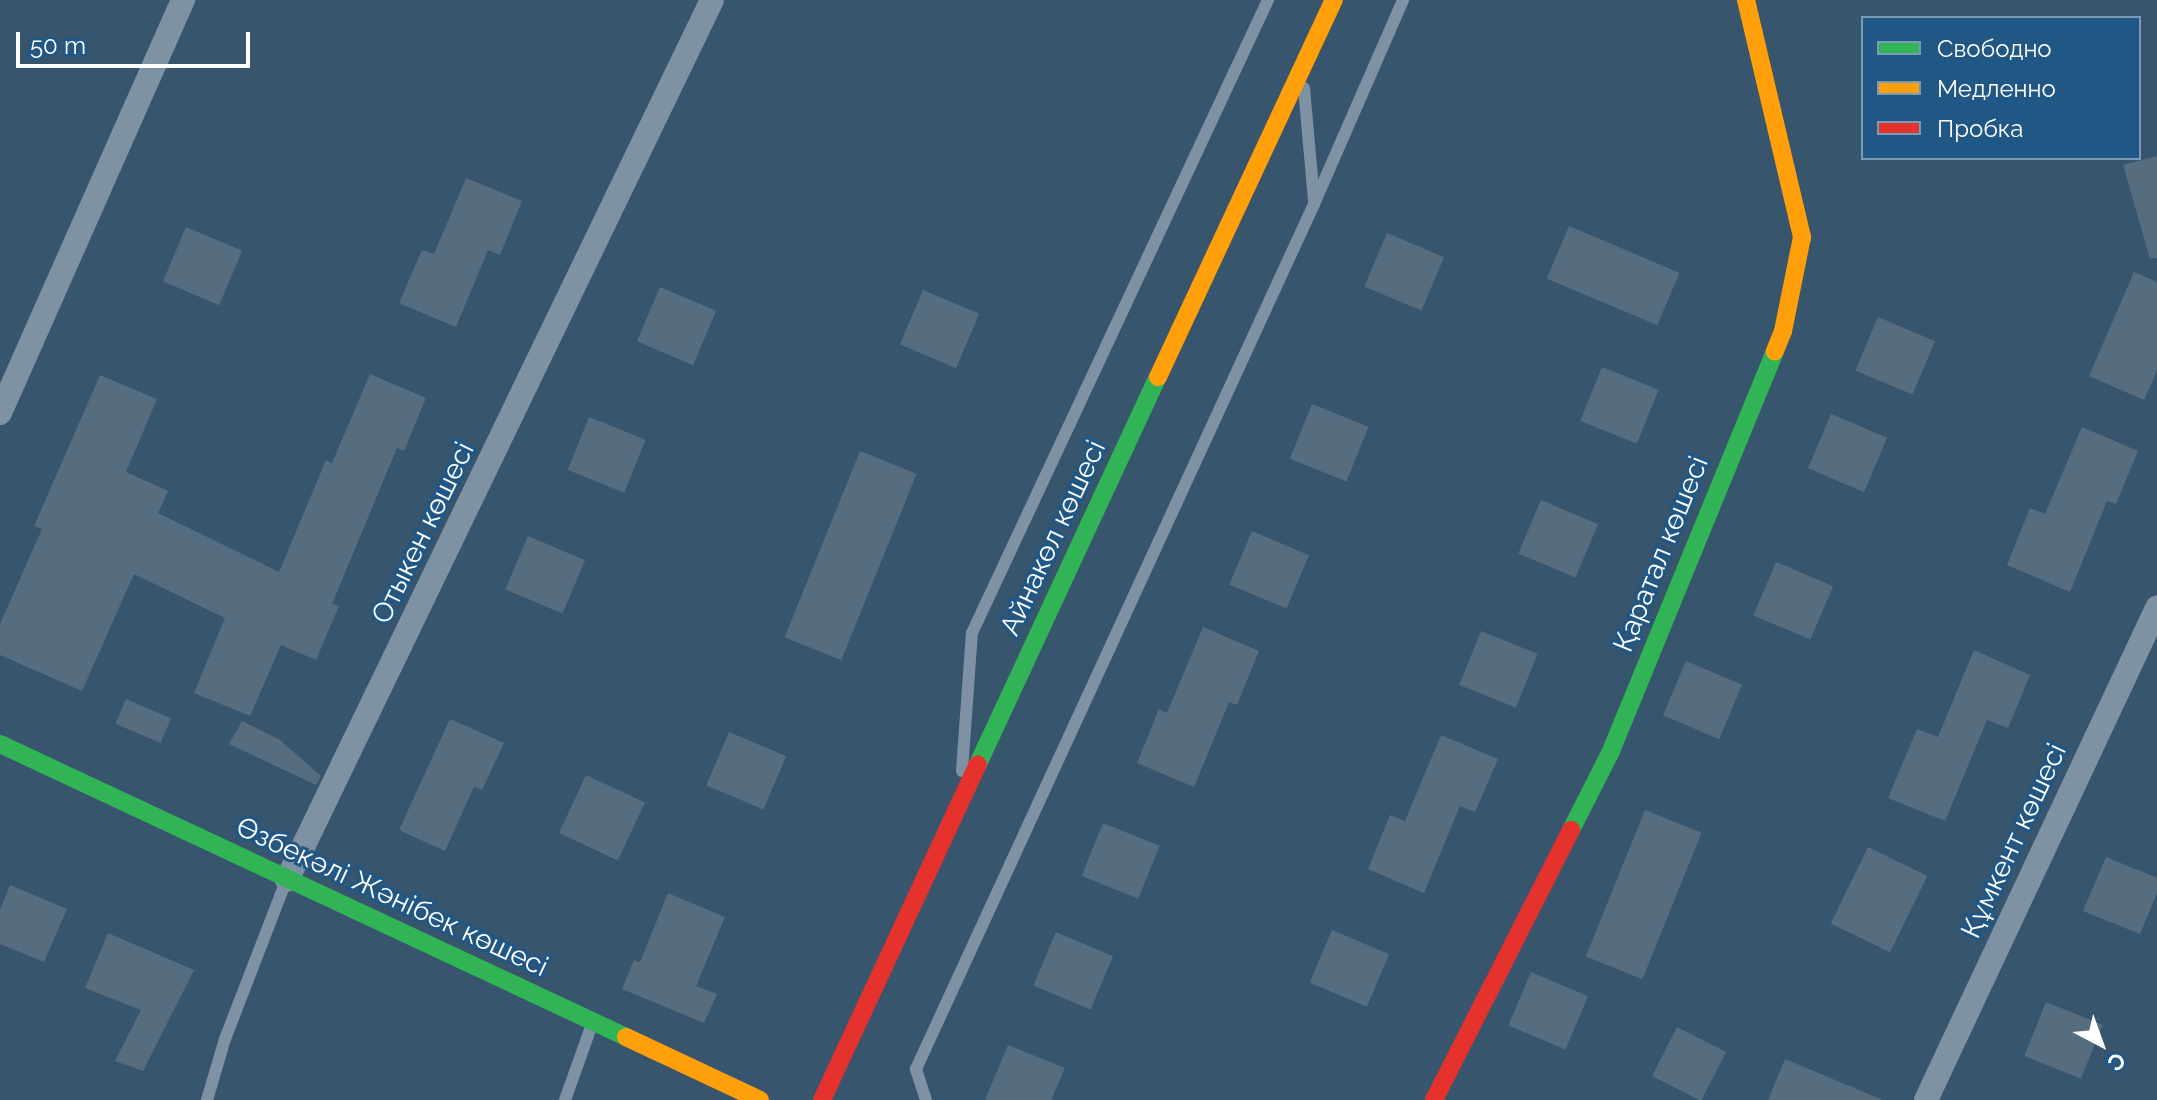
<!DOCTYPE html>
<meta charset="utf-8">
<style>
body{margin:0}
#map{position:relative;width:2157px;height:1100px;overflow:hidden;background:#38556e;font-family:Raleway,sans-serif}
div>[style]{position:absolute}
.building>*{inset:0;background:#566d80;transform-origin:0 0}
.lane>*{height:12px;margin:-6px;padding:0 6px;transform-origin:6px;border-radius:6px;background:#7e92a4}
.street>*{height:24px;margin:-12px;padding:0 12px;transform-origin:12px;border-radius:12px;background:#7e92a4}
.fast>*{height:18px;margin:-9px;padding:0 9px;transform-origin:9px;border-radius:9px;background:#30b455}
.slow>*{height:18px;margin:-9px;padding:0 9px;transform-origin:9px;border-radius:9px;background:#ff9f0a}
.jam>*{height:18px;margin:-9px;padding:0 9px;transform-origin:9px;border-radius:9px;background:#e5322d}
span{translate:-50% -50%;white-space:nowrap;text-align:center;line-height:1.15;-webkit-text-stroke:6px #215785;paint-order:stroke}
.street-label{font-size:28px;color:#fff}
.legend{position:absolute;left:1861px;top:16px;width:280px;height:144px;box-sizing:border-box;background:#215785;border:2px solid #7a9ab6;margin:0;padding:10px 14px;list-style:none;font-size:24px;color:#fff}
.legend li{display:flex;align-items:center;gap:16px;height:40px}
.legend b{width:40px;border:2px solid #7a9ab6}
.north{position:absolute;left:2061px;top:1004px;width:80px;height:80px;-webkit-text-stroke:6px #215785;paint-order:stroke;rotate:139deg;font-size:22px;font-weight:700;line-height:32px;text-align:center;color:#fff}
.north::after{content:'';display:block;margin:auto;width:28px;height:36px;background:#fff;clip-path:polygon(50% 0,100% 100%,50% 72%,0 100%)}
.scale{position:absolute;left:16px;top:32px;width:234px;height:36px;box-sizing:border-box;border:4px solid #fff;border-top:0;padding-left:10px;font-size:24px;line-height:28px;white-space:nowrap;color:#fff;-webkit-text-stroke:6px #215785;paint-order:stroke}
</style>
<div id="map">
<div class="building">
<div style="clip-path:polygon(2157px 156px,2157px 258px,2150px 259px,2123px 165px)"></div>
<div style="clip-path:polygon(466px 178px,522px 201px,500px 255px,488px 250px,456px 327px,399px 303px,422px 250px,434px 254px)"></div>
<div style="left:1569px;top:226px;width:120px;height:57px;rotate:23deg"></div>
<div style="left:186px;top:227px;width:61px;height:59px;rotate:23deg"></div>
<div style="left:1387px;top:233px;width:62px;height:58px;rotate:23deg"></div>
<div style="clip-path:polygon(2134px 272px,2157px 282px,2157px 371px,2144px 400px,2089px 376px)"></div>
<div style="left:660px;top:287px;width:61px;height:59px;rotate:23deg"></div>
<div style="left:923px;top:290px;width:61px;height:59px;rotate:23deg"></div>
<div style="left:1878px;top:317px;width:62px;height:58px;rotate:23deg"></div>
<div style="left:1602px;top:367px;width:61px;height:58px;rotate:22deg"></div>
<div style="clip-path:polygon(370px 374px,426px 398px,404px 451px,397px 448px,332px 604px,339px 606px,316px 660px,281px 645px,250px 716px,194px 693px,225px 618px,134px 574px,82px 691px,0 655px,0 624px,42px 529px,34px 526px,100px 375px,157px 399px,126px 472px,168px 491px,158px 513px,279px 572px,326px 460px,332px 463px)"></div>
<div style="left:1312px;top:404px;width:61px;height:59px;rotate:22deg"></div>
<div style="left:1831px;top:414px;width:61px;height:59px;rotate:23deg"></div>
<div style="left:589px;top:417px;width:61px;height:57px;rotate:22deg"></div>
<div style="clip-path:polygon(2082px 427px,2138px 451px,2116px 504px,2107px 501px,2070px 592px,2007px 565px,2030px 508px,2045px 514px)"></div>
<div style="left:860px;top:451px;width:61px;height:201px;rotate:22deg"></div>
<div style="left:1541px;top:500px;width:62px;height:58px;rotate:23deg"></div>
<div style="left:1252px;top:531px;width:62px;height:58px;rotate:23deg"></div>
<div style="left:528px;top:536px;width:62px;height:58px;rotate:23deg"></div>
<div style="left:1776px;top:562px;width:62px;height:58px;rotate:23deg"></div>
<div style="clip-path:polygon(1203px 627px,1259px 651px,1237px 705px,1229px 702px,1194px 787px,1137px 763px,1159px 709px,1167px 713px)"></div>
<div style="left:1481px;top:631px;width:61px;height:58px;rotate:22deg"></div>
<div style="clip-path:polygon(1974px 650px,2030px 675px,2008px 728px,1987px 720px,1945px 821px,1888px 798px,1917px 729px,1938px 737px)"></div>
<div style="left:1686px;top:661px;width:61px;height:59px;rotate:23deg"></div>
<div style="left:126px;top:699px;width:49px;height:27px;rotate:23deg"></div>
<div style="clip-path:polygon(450px 719px,504px 743px,482px 790px,474px 787px,445px 851px,399px 830px)"></div>
<div style="clip-path:polygon(242px 721px,280px 740px,321px 776px,316px 785px,229px 744px)"></div>
<div style="left:729px;top:732px;width:62px;height:58px;rotate:23deg"></div>
<div style="clip-path:polygon(1441px 735px,1498px 759px,1475px 812px,1460px 806px,1424px 893px,1368px 869px,1390px 815px,1405px 821px)"></div>
<div style="left:586px;top:775px;width:65px;height:64px;rotate:25deg"></div>
<div style="left:1645px;top:810px;width:61px;height:158px;rotate:22deg"></div>
<div style="left:1103px;top:823px;width:61px;height:57px;rotate:22deg"></div>
<div style="left:1868px;top:847px;width:66px;height:85px;rotate:26deg"></div>
<div style="clip-path:polygon(2106px 857px,2157px 878px,2157px 893px,2140px 934px,2083px 911px)"></div>
<div style="clip-path:polygon(10px 885px,67px 909px,44px 962px,0 944px,0 910px)"></div>
<div style="clip-path:polygon(668px 893px,725px 917px,696px 986px,717px 994px,704px 1023px,622px 989px,634px 960px,640px 962px)"></div>
<div style="left:1332px;top:930px;width:62px;height:57px;rotate:23deg"></div>
<div style="left:1056px;top:932px;width:62px;height:58px;rotate:23deg"></div>
<div style="clip-path:polygon(108px 933px,194px 970px,143px 1071px,115px 1061px,141px 1010px,85px 988px)"></div>
<div style="left:1531px;top:972px;width:62px;height:58px;rotate:23deg"></div>
<div style="left:2046px;top:1002px;width:61px;height:58px;rotate:22deg"></div>
<div style="left:1677px;top:1027px;width:55px;height:55px;rotate:27deg"></div>
<div style="clip-path:polygon(1008px 1045px,1065px 1068px,1051px 1100px,985px 1100px)"></div>
<div style="clip-path:polygon(1785px 1059px,1883px 1100px,1768px 1100px)"></div>
</div>
<div class="lane">
<div style="left:1304px;top:88px;width:113px;rotate:84.9deg"></div>
<div style="left:962px;top:771px;width:138px;rotate:-85.9deg"></div>
<div style="left:972px;top:633px;width:699px;rotate:-64.94deg"></div>
<div style="left:207px;top:1100px;width:64px;rotate:-73.6deg"></div>
<div style="left:225px;top:1039px;width:169px;rotate:-68.9deg"></div>
<div style="left:565px;top:1100px;width:81px;rotate:-70.4deg"></div>
<div style="left:926px;top:1100px;width:33px;rotate:-108deg"></div>
<div style="left:916px;top:1069px;width:952px;rotate:-65.29deg"></div>
<div style="left:1314px;top:204px;width:223px;rotate:-66.4deg"></div>
</div>
<div class="street">
<div style="left:0;top:413px;width:452px;rotate:-66.1deg"></div>
<div style="left:287px;top:880px;width:977px;rotate:-64.22deg"></div>
<div style="left:1926px;top:1100px;width:544px;rotate:-64.85deg"></div>
</div>
<div class="fast">
<div style="left:0;top:744px;width:691px;rotate:25.08deg"></div>
<div style="left:978px;top:764px;width:427px;rotate:-65.1deg"></div>
<div style="left:1571px;top:830px;width:89px;rotate:-63.1deg"></div>
<div style="left:1611px;top:751px;width:432px;rotate:-67.7deg"></div>
</div>
<div class="slow">
<div style="left:1746px;top:0;width:244px;rotate:76.7deg"></div>
<div style="left:1802px;top:237px;width:96px;rotate:101.4deg"></div>
<div style="left:1783px;top:331px;width:22px;rotate:112deg"></div>
<div style="left:1158px;top:377px;width:416px;rotate:-65deg"></div>
<div style="left:626px;top:1037px;width:148px;rotate:25.2deg"></div>
</div>
<div class="jam">
<div style="left:822px;top:1100px;width:370px;rotate:-65.1deg"></div>
<div style="left:1434px;top:1100px;width:303px;rotate:-63.1deg"></div>
</div>
<div class="street-label">
<span style="left:423px;top:533px;rotate:-64deg">Отыкен көшесі</span>
<span style="left:1053px;top:538px;rotate:-65deg">Айнакөл көшесі</span>
<span style="left:1661px;top:554px;rotate:-68deg">Қаратал көшесі</span>
<span style="left:2014px;top:841px;rotate:-65deg">Құмкент көшесі</span>
<span style="left:392px;top:897px;rotate:25deg">Өзбекәлі Жәнібек көшесі</span>
</div>
<ul class="legend">
<li><b style="height:10px;background:#30b455"></b>Свободно</li>
<li><b style="height:10px;background:#ff9f0a"></b>Медленно</li>
<li><b style="height:10px;background:#e5322d"></b>Пробка</li>
</ul>
<div class="north">С</div>
<div class="scale">50 m</div>
</div>
